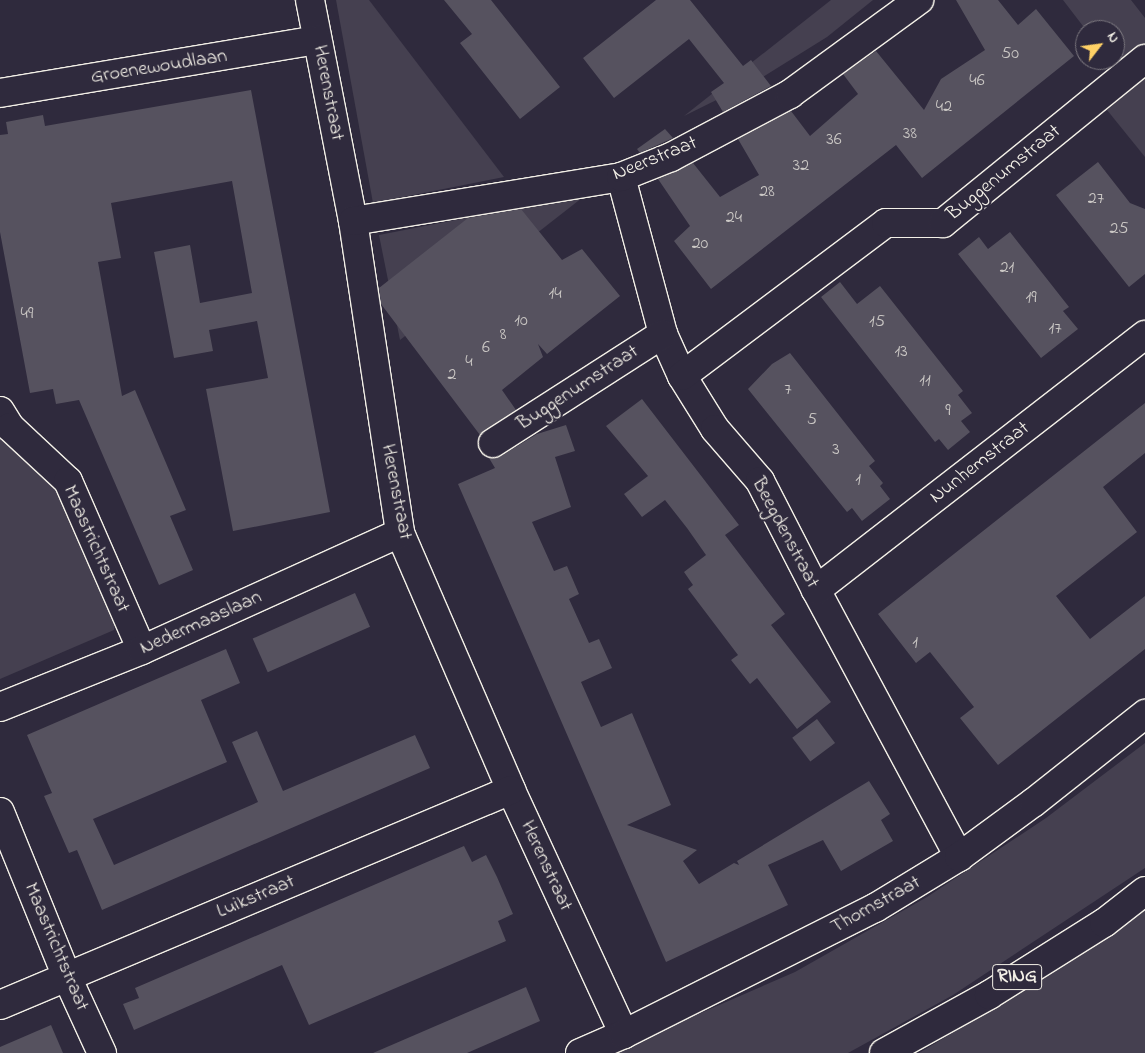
<!DOCTYPE html>
<style>
body{margin:0}
#map{position:relative;width:1145px;height:1053px;overflow:hidden;background:#2f2a3d;font-family:"Indie Flower",sans-serif}
div>[style]{position:absolute}
.green>*{inset:0;background:#454050}
.building>*{inset:0;background:#56525f;transform-origin:0 0}
.roads{filter:drop-shadow(1px 0 #f4f1e8) drop-shadow(-1px 0 #f4f1e8) drop-shadow(0 1px #f4f1e8) drop-shadow(0 -1px #f4f1e8)}
.street>*{height:28px;margin:-14px;padding:0 14px;transform-origin:14px;border-radius:14px;background:#2f2a3d}
.primary>*{height:28px;margin:-14px;padding:0 14px;transform-origin:14px;border-radius:14px;background:#2f2a3d}
span{translate:-50% -50%;white-space:nowrap;text-align:center;line-height:1.15;-webkit-text-stroke:4.5px #2f2a3d;paint-order:stroke}
.number-label{font-size:18px;color:#ccc9c6}
.number-label span{-webkit-text-stroke-width:0}
.shield-label span{padding:1px 4px;background:#2f2a3d;border:1px solid;border-radius:4px;-webkit-text-stroke-width:0}
.shield-label{font-size:19px;color:#f4f1e8;font-weight:700}
.street-label{font-size:20px;color:#f4f1e8}
.north{position:absolute;left:1075px;top:20px;width:50px;height:50px;box-sizing:border-box;background:#2f2a3d;border:1px solid #7e7a81;border-radius:50%;rotate:60deg;font-size:14px;font-weight:700;line-height:20px;text-align:center;color:#f4f1e8}
.north::after{content:'';display:block;margin:auto;width:18px;height:22px;background:#ffd166;clip-path:polygon(50% 0,100% 100%,50% 72%,0 100%)}
</style>
<div id="map">
<div class="green">
<div style="clip-path:polygon(336px 0,369px 0,504px 177px,373px 203px)"></div>
<div style="clip-path:polygon(831px 0,873px 0,827px 37px,761px 78px,684px 116px)"></div>
<div style="clip-path:polygon(1063px 0,1131px 0,1145px 18px,1145px 44px,1115px 66px,1110px 60px,1115px 60px,1115px 30px,1086px 30px)"></div>
<div style="clip-path:polygon(1145px 78px,1145px 157px,1107px 110px)"></div>
<div style="clip-path:polygon(587px 194px,400px 340px,379px 235px)"></div>
<div style="clip-path:polygon(0 432px,62px 497px,115px 617px,114px 630px,0 679px)"></div>
<div style="clip-path:polygon(1145px 743px,1145px 868px,953px 995px,848px 1053px,609px 1053px,795px 972px,927px 897px,1046px 818px)"></div>
<div style="clip-path:polygon(1145px 910px,1145px 1053px,919px 1053px,1037px 982px)"></div>
</div>
<div class="building">
<div style="clip-path:polygon(444px 0,491px 0,560px 87px,520px 119px,460px 43px,472px 34px)"></div>
<div style="clip-path:polygon(656px 0,690px 0,743px 66px,751px 60px,771px 86px,723px 112px,711px 92px,724px 83px,689px 39px,614px 98px,583px 58px)"></div>
<div style="clip-path:polygon(956px 0,998px 0,1018px 25px,1036px 9px,1074px 56px,922px 178px,896px 145px,711px 289px,674px 241px,690px 226px,658px 179px,693px 163px,720px 197px,759px 175px,738px 139px,791px 111px,810px 136px,858px 94px,843px 74px,876px 51px,924px 110px,941px 79px,985px 50px)"></div>
<div style="clip-path:polygon(251px 90px,330px 512px,233px 531px,206px 389px,268px 378px,257px 321px,209px 330px,213px 351px,174px 358px,154px 252px,190px 245px,200px 303px,252px 293px,232px 181px,111px 203px,121px 258px,98px 262px,122px 396px,135px 390px,186px 510px,170px 516px,193px 570px,159px 585px,79px 400px,56px 404px,53px 389px,30px 393px,0 232px,0 135px,8px 134px,6px 122px,43px 115px,45px 126px)"></div>
<div style="clip-path:polygon(665px 129px,673px 138px,640px 153px,637px 149px)"></div>
<div style="clip-path:polygon(1098px 162px,1130px 203px,1145px 209px,1145px 274px,1129px 287px,1056px 195px)"></div>
<div style="clip-path:polygon(521px 209px,562px 260px,582px 249px,620px 296px,547px 354px,538px 344px,543px 357px,502px 390px,516px 410px,480px 435px,381px 304px,379px 288px,468px 218px)"></div>
<div style="clip-path:polygon(1010px 232px,1069px 307px,1063px 311px,1078px 329px,1041px 358px,958px 254px,979px 237px,988px 249px)"></div>
<div style="clip-path:polygon(840px 282px,857px 304px,880px 286px,963px 391px,958px 395px,972px 413px,961px 421px,970px 432px,948px 450px,939px 439px,935px 442px,821px 297px)"></div>
<div style="clip-path:polygon(790px 353px,875px 461px,869px 466px,883px 483px,880px 486px,890px 499px,862px 521px,852px 508px,847px 512px,748px 389px,772px 364px)"></div>
<div style="clip-path:polygon(642px 399px,739px 525px,725px 535px,785px 614px,771px 625px,831px 702px,797px 729px,757px 678px,750px 684px,731px 660px,738px 655px,688px 589px,693px 585px,684px 572px,706px 555px,687px 528px,665px 500px,642px 517px,624px 494px,648px 476px,606px 426px)"></div>
<div style="clip-path:polygon(1145px 403px,1145px 453px,1103px 487px,1137px 532px,1056px 596px,1090px 639px,1145px 596px,1145px 649px,998px 765px,960px 718px,974px 707px,930px 652px,916px 663px,878px 614px)"></div>
<div style="clip-path:polygon(566px 425px,575px 451px,555px 457px,571px 507px,532px 522px,554px 571px,567px 566px,579px 594px,569px 599px,589px 643px,599px 639px,612px 668px,581px 682px,601px 727px,632px 713px,671px 805px,627px 825px,697px 850px,683px 861px,699px 884px,734px 863px,739px 865px,737px 861px,869px 781px,890px 814px,881px 820px,893px 841px,841px 871px,823px 840px,768px 865px,788px 905px,666px 962px,458px 484px,495px 468px,489px 458px,501px 456px,537px 434px)"></div>
<div style="left:355px;top:593px;width:37px;height:112px;rotate:66deg"></div>
<div style="clip-path:polygon(226px 649px,240px 683px,201px 700px,227px 762px,93px 819px,114px 865px,258px 802px,232px 742px,257px 731px,283px 791px,415px 735px,430px 768px,102px 910px,77px 850px,69px 853px,44px 796px,52px 793px,27px 735px)"></div>
<div style="left:817px;top:719px;width:30px;height:31px;rotate:53deg"></div>
<div style="clip-path:polygon(464px 846px,472px 862px,486px 855px,497px 877px,513px 914px,498px 921px,506px 941px,309px 1025px,282px 965px,134px 1030px,123px 1004px,139px 998px,135px 988px)"></div>
<div style="clip-path:polygon(526px 987px,540px 1021px,467px 1053px,373px 1053px)"></div>
<div style="clip-path:polygon(51px 1025px,63px 1053px,0 1053px,0 1047px)"></div>
</div>
<div class="roads">
<div class="street">
<div style="left:310px;top:0;width:225px;rotate:79deg"></div>
<div style="left:353px;top:221px;width:316px;rotate:81.4deg"></div>
<div style="left:400px;top:533px;width:280px;rotate:66.6deg"></div>
<div style="left:511px;top:790px;width:269px;rotate:65.2deg"></div>
<div style="left:0;top:93px;width:321px;rotate:-9.5deg"></div>
<div style="left:621px;top:177px;width:163px;rotate:75deg"></div>
<div style="left:663px;top:334px;width:46px;rotate:65.7deg"></div>
<div style="left:682px;top:376px;width:62px;rotate:58.1deg"></div>
<div style="left:715px;top:429px;width:69px;rotate:49.1deg"></div>
<div style="left:760px;top:481px;width:123px;rotate:62.8deg"></div>
<div style="left:816px;top:590px;width:303px;rotate:61.8deg"></div>
<div style="left:353px;top:221px;width:272px;rotate:-9.3deg"></div>
<div style="left:621px;top:177px;width:54px;rotate:-21.8deg"></div>
<div style="left:671px;top:157px;width:135px;rotate:-27.9deg"></div>
<div style="left:790px;top:94px;width:160px;rotate:-36.1deg"></div>
<div style="left:682px;top:376px;width:255px;rotate:-36.9deg"></div>
<div style="left:886px;top:223px;width:57px"></div>
<div style="left:943px;top:223px;width:260px;rotate:-39.1deg"></div>
<div style="left:0;top:411px;width:19px;rotate:58deg"></div>
<div style="left:10px;top:427px;width:79px;rotate:43deg"></div>
<div style="left:68px;top:481px;width:184px;rotate:66.4deg"></div>
<div style="left:493px;top:443px;width:202px;rotate:-32.7deg"></div>
<div style="left:816px;top:590px;width:416px;rotate:-37.8deg"></div>
<div style="left:0;top:707px;width:153px;rotate:-21.9deg"></div>
<div style="left:142px;top:650px;width:283px;rotate:-24.4deg"></div>
<div style="left:0;top:812px;width:178px;rotate:67.9deg"></div>
<div style="left:67px;top:977px;width:84px;rotate:65.3deg"></div>
<div style="left:0;top:1005px;width:554px;rotate:-22.82deg"></div>
<div style="left:580px;top:1053px;width:48px;rotate:-23.4deg"></div>
<div style="left:624px;top:1034px;width:281px;rotate:-26.7deg"></div>
<div style="left:875px;top:908px;width:98px;rotate:-31.3deg"></div>
<div style="left:959px;top:857px;width:93px;rotate:-36.3deg"></div>
<div style="left:1034px;top:802px;width:142px;rotate:-38.4deg"></div>
</div>
<div class="primary">
<div style="left:884px;top:1053px;width:120px;rotate:-28.9deg"></div>
<div style="left:989px;top:995px;width:136px;rotate:-32.1deg"></div>
<div style="left:1104px;top:923px;width:52px;rotate:-38deg"></div>
</div>
</div>
<div class="number-label">
<span style="left:1010px;top:54px">50</span>
<span style="left:977px;top:81px">46</span>
<span style="left:944px;top:107px">42</span>
<span style="left:910px;top:134px">38</span>
<span style="left:834px;top:140px">36</span>
<span style="left:801px;top:166px">32</span>
<span style="left:767px;top:192px">28</span>
<span style="left:1096px;top:199px">27</span>
<span style="left:734px;top:218px">24</span>
<span style="left:1119px;top:229px">25</span>
<span style="left:700px;top:244px">20</span>
<span style="left:1007px;top:268px">21</span>
<span style="left:555px;top:294px">14</span>
<span style="left:1031px;top:298px">19</span>
<span style="left:27px;top:314px">49</span>
<span style="left:521px;top:321px">10</span>
<span style="left:877px;top:322px">15</span>
<span style="left:1055px;top:329px">17</span>
<span style="left:503px;top:335px">8</span>
<span style="left:486px;top:348px">6</span>
<span style="left:901px;top:352px">13</span>
<span style="left:469px;top:362px">4</span>
<span style="left:452px;top:375px">2</span>
<span style="left:925px;top:381px">11</span>
<span style="left:788px;top:390px">7</span>
<span style="left:948px;top:411px">9</span>
<span style="left:812px;top:420px">5</span>
<span style="left:836px;top:450px">3</span>
<span style="left:858px;top:480px">1</span>
<span style="left:915px;top:643px">1</span>
</div>
<div class="shield-label">
<span style="left:1017px;top:977px">RING</span>
</div>
<div class="street-label">
<span style="left:159px;top:67px;rotate:-9deg">Groenewoudlaan</span>
<span style="left:328px;top:93px;rotate:79deg">Herenstraat</span>
<span style="left:655px;top:159px;rotate:-22deg">Neerstraat</span>
<span style="left:1004px;top:173px;rotate:-39deg">Buggenumstraat</span>
<span style="left:578px;top:388px;rotate:-33deg">Buggenumstraat</span>
<span style="left:980px;top:463px;rotate:-38deg">Nunhemstraat</span>
<span style="left:396px;top:492px;rotate:79deg">Herenstraat</span>
<span style="left:785px;top:533px;rotate:62deg">Beegdenstraat</span>
<span style="left:96px;top:549px;rotate:66deg">Maastrichtstraat</span>
<span style="left:201px;top:623px;rotate:-24deg">Nedermaaslaan</span>
<span style="left:546px;top:866px;rotate:65deg">Herenstraat</span>
<span style="left:256px;top:897px;rotate:-23deg">Luikstraat</span>
<span style="left:876px;top:905px;rotate:-29deg">Thornstraat</span>
<span style="left:56px;top:947px;rotate:67deg">Maastrichtstraat</span>
</div>
<div class="north">N</div>
</div>
